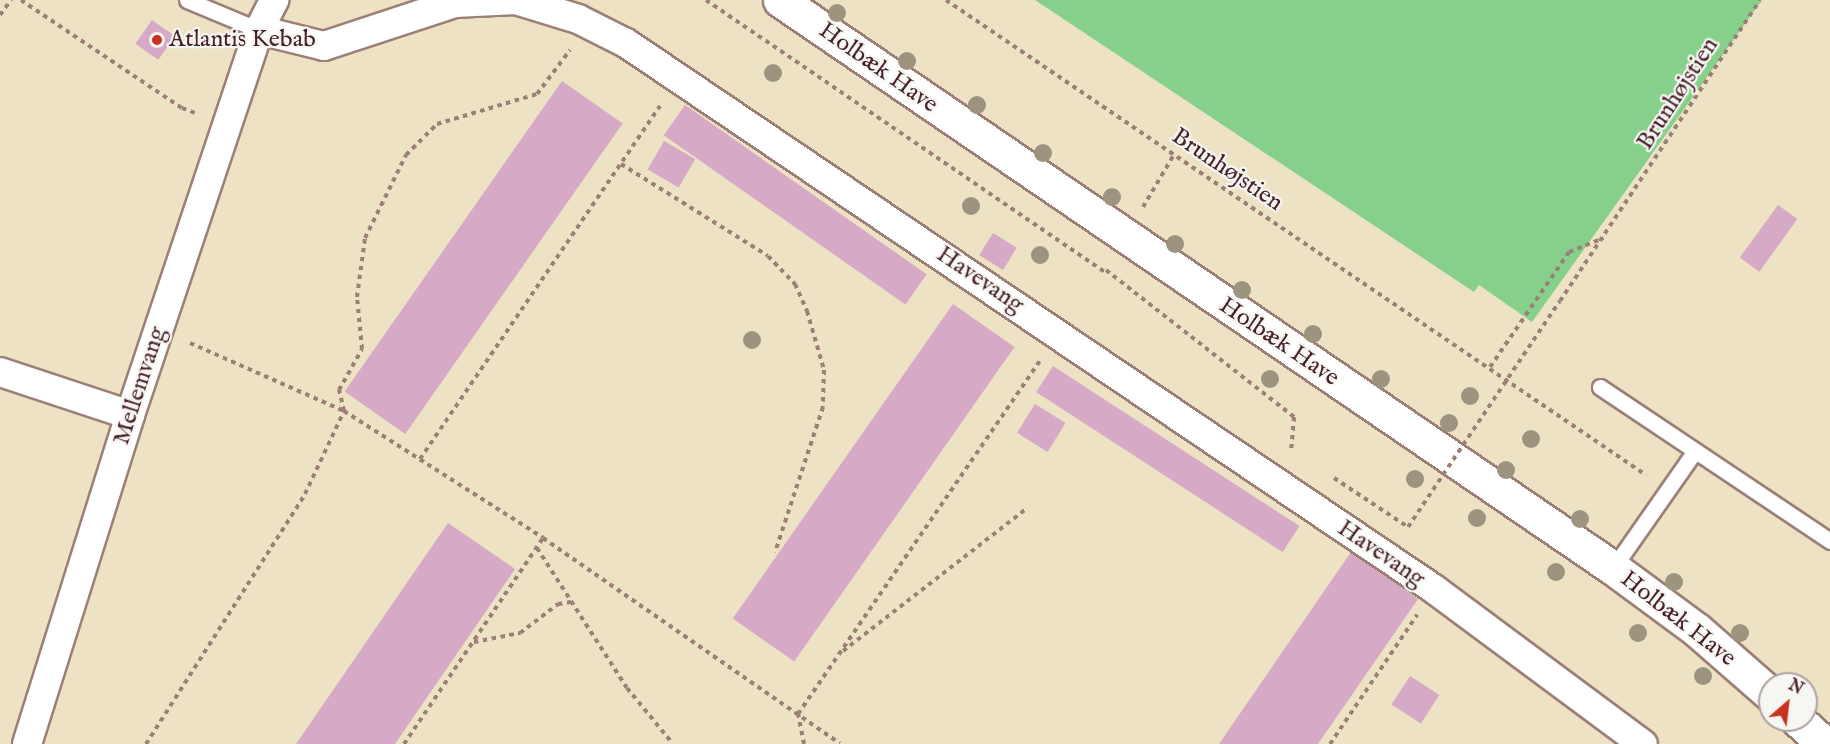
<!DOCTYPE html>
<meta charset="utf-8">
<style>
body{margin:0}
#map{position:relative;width:1830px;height:744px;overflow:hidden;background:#ede2c4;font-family:"IM FELL English",serif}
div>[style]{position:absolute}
.green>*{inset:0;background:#87d08c}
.building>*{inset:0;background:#d6a9c6;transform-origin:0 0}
.path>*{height:4px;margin-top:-2px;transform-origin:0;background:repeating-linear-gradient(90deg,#9c8078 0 4.5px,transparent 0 9px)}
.roads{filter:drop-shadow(2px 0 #9c8078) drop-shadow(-2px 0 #9c8078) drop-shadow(0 2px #9c8078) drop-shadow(0 -2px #9c8078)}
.service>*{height:15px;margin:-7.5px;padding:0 7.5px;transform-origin:7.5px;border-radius:7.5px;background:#fff}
.minor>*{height:28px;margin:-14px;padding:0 14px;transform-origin:14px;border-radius:14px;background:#fff}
.tertiary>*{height:33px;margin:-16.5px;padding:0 16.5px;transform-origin:16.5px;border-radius:16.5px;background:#fff}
.path-bridge>*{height:4px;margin-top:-2px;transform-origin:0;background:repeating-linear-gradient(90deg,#9c8078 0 4.5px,transparent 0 9px)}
.trees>*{width:18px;height:18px;margin:-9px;border-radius:50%;background:#9d9480}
.dots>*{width:16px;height:16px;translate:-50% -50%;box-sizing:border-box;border:3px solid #f6f6f2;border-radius:50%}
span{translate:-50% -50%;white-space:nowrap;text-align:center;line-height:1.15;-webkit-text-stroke:4.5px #f6f6f2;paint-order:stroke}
.poi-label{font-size:24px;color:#4a1f2b}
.left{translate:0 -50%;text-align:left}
.street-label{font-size:24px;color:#4a1f2b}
.north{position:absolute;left:1758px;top:672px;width:60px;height:60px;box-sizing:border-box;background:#f6f6f2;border:2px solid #b1a0a2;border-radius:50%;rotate:28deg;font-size:16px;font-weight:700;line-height:24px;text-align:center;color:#4a1f2b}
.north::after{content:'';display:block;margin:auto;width:21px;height:27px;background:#c8321e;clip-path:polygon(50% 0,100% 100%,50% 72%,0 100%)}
</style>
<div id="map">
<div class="green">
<div style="clip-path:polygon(1035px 0,1762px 0,1532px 322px,1479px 285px,1474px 292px)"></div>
</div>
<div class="building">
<div style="left:152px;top:20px;width:28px;height:29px;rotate:35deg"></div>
<div style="left:562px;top:81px;width:74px;height:379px;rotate:35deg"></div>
<div style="left:685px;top:105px;width:295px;height:37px;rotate:35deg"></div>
<div style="left:664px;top:141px;width:36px;height:33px;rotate:30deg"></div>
<div style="left:1778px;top:205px;width:24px;height:65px;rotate:36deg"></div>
<div style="left:993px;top:233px;width:28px;height:26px;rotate:32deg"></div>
<div style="left:953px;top:304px;width:75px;height:384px;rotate:35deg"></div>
<div style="left:1053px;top:366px;width:294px;height:31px;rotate:33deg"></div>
<div style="left:1035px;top:404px;width:36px;height:34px;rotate:32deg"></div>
<div style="clip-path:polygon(448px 523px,515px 569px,395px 744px,296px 744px)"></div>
<div style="clip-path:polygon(1351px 552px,1418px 599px,1318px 744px,1219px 744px)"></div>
<div style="left:1410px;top:676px;width:35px;height:34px;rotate:33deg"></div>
</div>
<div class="path">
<div style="left:21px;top:0;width:194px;rotate:33.9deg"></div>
<div style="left:182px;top:108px;width:17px;rotate:21deg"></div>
<div style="left:706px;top:0;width:483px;rotate:34.3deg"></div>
<div style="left:946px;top:0;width:846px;rotate:34.16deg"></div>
<div style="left:0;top:15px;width:19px;rotate:-54deg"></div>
<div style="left:621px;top:164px;width:173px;rotate:32deg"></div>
<div style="left:768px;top:256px;width:39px;rotate:46deg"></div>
<div style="left:795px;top:284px;width:30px;rotate:66deg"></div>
<div style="left:807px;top:311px;width:61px;rotate:73.9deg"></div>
<div style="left:824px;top:370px;width:37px;rotate:92deg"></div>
<div style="left:823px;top:407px;width:153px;rotate:108.3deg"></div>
<div style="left:1143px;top:207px;width:59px;rotate:-59.5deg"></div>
<div style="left:1106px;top:270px;width:239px;rotate:38deg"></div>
<div style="left:1294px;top:417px;width:36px;rotate:95deg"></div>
<div style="left:1560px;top:301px;width:361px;rotate:-56.4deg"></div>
<div style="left:190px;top:343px;width:168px;rotate:23.8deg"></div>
<div style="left:344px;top:411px;width:236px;rotate:32.5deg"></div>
<div style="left:543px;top:538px;width:361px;rotate:34.7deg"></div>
<div style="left:1490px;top:367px;width:140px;rotate:-55.5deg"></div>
<div style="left:1569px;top:252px;width:37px;rotate:-22deg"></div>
<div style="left:420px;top:459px;width:427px;rotate:-55.8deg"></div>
<div style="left:1334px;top:478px;width:89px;rotate:33.5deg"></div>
<div style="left:537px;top:548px;width:166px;rotate:57.3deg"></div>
<div style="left:627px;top:688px;width:72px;rotate:50.6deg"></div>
<div style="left:474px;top:642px;width:47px;rotate:-11.1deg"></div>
<div style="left:520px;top:633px;width:48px;rotate:-37.3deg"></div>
<div style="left:558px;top:604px;width:13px;rotate:-9deg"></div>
<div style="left:843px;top:651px;width:230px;rotate:-37.8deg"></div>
<div style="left:146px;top:744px;width:296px;rotate:-57.5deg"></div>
<div style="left:305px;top:494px;width:92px;rotate:-64.8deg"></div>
<div style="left:344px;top:411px;width:22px;rotate:-103deg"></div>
<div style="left:339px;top:390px;width:47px;rotate:-60.7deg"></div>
<div style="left:362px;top:349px;width:52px;rotate:-95.5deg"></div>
<div style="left:357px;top:297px;width:60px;rotate:-82.3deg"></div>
<div style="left:365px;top:238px;width:93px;rotate:-63.7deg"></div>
<div style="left:406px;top:155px;width:44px;rotate:-45deg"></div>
<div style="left:437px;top:124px;width:104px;rotate:-16.7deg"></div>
<div style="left:537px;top:94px;width:55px;rotate:-53.1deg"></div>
<div style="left:404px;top:744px;width:249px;rotate:-56deg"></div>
<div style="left:804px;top:744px;width:31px;rotate:-101deg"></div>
<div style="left:798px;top:714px;width:428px;rotate:-55.6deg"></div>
<div style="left:1330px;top:744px;width:156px;rotate:-56deg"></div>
</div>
<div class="roads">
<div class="service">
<div style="left:187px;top:0;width:78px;rotate:22.6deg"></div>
<div style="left:1600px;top:387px;width:277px;rotate:33.8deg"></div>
<div style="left:1613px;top:568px;width:143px;rotate:-55deg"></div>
</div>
<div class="minor">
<div style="left:259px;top:30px;width:67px;rotate:13.8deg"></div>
<div style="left:324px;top:46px;width:138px;rotate:-18.2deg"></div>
<div style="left:455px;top:3px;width:61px;rotate:-2.8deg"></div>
<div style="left:516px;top:0;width:65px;rotate:17deg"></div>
<div style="left:578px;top:19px;width:54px;rotate:26.6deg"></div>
<div style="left:626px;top:43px;width:975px;rotate:34.05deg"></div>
<div style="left:1434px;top:589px;width:260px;rotate:36.6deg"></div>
<div style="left:0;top:372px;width:137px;rotate:18.3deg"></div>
<div style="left:27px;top:744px;width:345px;rotate:-72.6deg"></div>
<div style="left:130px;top:415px;width:406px;rotate:-71.5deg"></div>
<div style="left:259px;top:30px;width:34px;rotate:-63deg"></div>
</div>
<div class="tertiary">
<div style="left:780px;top:0;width:1008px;rotate:34.29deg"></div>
<div style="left:1613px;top:568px;width:104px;rotate:36.4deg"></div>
<div style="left:1697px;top:630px;width:97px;rotate:41.2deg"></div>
<div style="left:1798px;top:720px;width:36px;rotate:42deg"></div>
</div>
</div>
<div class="path-bridge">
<div style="left:1408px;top:527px;width:272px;rotate:-56.1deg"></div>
</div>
<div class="trees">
<div style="left:837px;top:13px"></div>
<div style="left:907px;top:61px"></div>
<div style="left:773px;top:73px"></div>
<div style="left:977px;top:105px"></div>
<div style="left:1043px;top:153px"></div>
<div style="left:1112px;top:197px"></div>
<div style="left:971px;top:206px"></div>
<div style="left:1175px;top:244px"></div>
<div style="left:1040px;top:255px"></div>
<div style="left:1242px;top:290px"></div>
<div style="left:1313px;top:334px"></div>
<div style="left:752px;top:340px"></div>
<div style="left:1270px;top:379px"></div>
<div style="left:1381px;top:379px"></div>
<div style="left:1470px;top:396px"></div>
<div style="left:1449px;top:423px"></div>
<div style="left:1531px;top:439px"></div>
<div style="left:1506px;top:470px"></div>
<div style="left:1415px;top:479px"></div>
<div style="left:1477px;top:518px"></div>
<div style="left:1580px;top:519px"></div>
<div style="left:1556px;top:572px"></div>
<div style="left:1674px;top:582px"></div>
<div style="left:1638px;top:633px"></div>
<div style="left:1740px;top:633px"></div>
<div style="left:1703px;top:676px"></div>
</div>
<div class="dots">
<div style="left:157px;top:40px;background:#c8321e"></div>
</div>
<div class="poi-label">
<span class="left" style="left:169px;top:40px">Atlantis Kebab</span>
</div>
<div class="street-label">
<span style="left:878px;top:68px;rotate:35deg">Holbæk Have</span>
<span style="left:1678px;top:94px;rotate:-57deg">Brunhøjstien</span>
<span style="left:1227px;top:170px;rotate:34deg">Brunhøjstien</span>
<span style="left:980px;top:280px;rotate:34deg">Havevang</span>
<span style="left:1279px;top:342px;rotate:34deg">Holbæk Have</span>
<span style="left:140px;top:386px;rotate:-72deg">Mellemvang</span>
<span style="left:1381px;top:554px;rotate:34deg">Havevang</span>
<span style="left:1678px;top:619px;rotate:38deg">Holbæk Have</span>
</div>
<div class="north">N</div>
</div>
